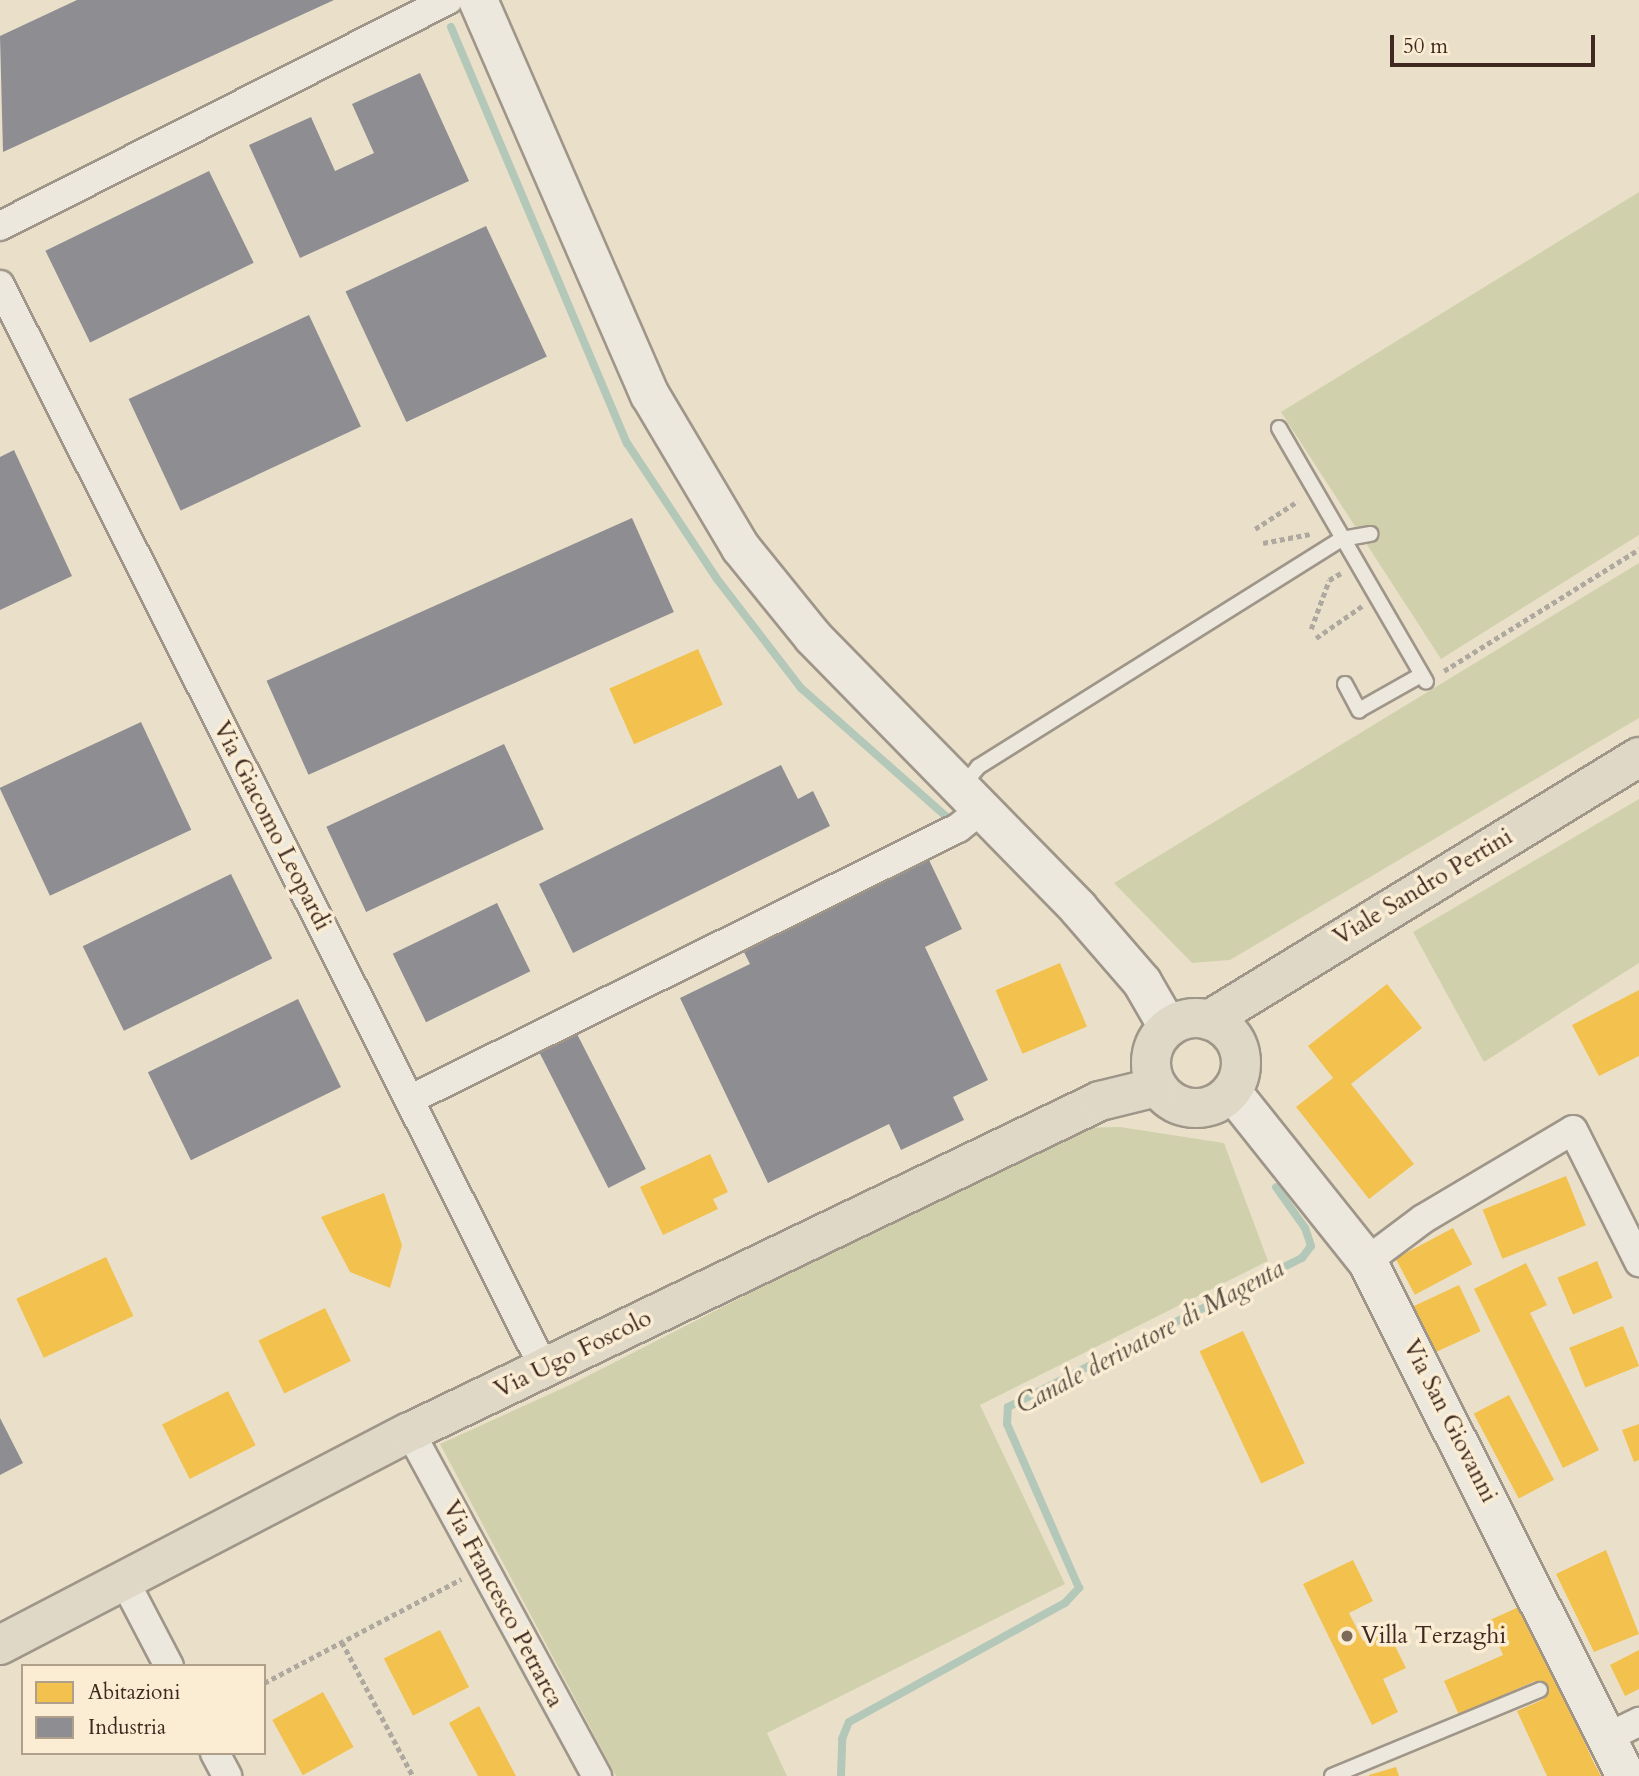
<!DOCTYPE html>
<style>
body{margin:0}
#map{position:relative;width:1639px;height:1776px;overflow:hidden;background:#eae0ca;font-family:Cardo,serif}
div>[style]{position:absolute}
.green>*{inset:0;background:#d0d1ac}
.homes>*{inset:0;background:#f2c14e;transform-origin:0 0}
.industry>*{inset:0;background:#8d8d92;transform-origin:0 0}
.stream>*{height:8px;margin:-4px;padding:0 4px;transform-origin:4px;border-radius:4px;background:#b4c8b9}
.path>*{height:4.5px;margin-top:-2.25px;transform-origin:0;background:repeating-linear-gradient(90deg,#aea89f 0 5px,transparent 0 8.5px)}
.roads{filter:drop-shadow(2px 0 #9f9689) drop-shadow(-2px 0 #9f9689) drop-shadow(0 2px #9f9689) drop-shadow(0 -2px #9f9689)}
.lane>*{height:14px;margin:-7px;padding:0 7px;transform-origin:7px;border-radius:7px;background:#ede8dd}
.street>*{height:28px;margin:-14px;padding:0 14px;transform-origin:14px;border-radius:14px;background:#ede8dd}
.secondary>*{height:38px;margin:-19px;padding:0 19px;transform-origin:19px;border-radius:19px;background:#ede8dd}
.primary>*{height:38px;margin:-19px;padding:0 19px;transform-origin:19px;border-radius:19px;background:#e0d8c7}
.primary>.ring{margin:-19px;padding:0;box-sizing:content-box;background:none;border:38px solid #e0d8c7;border-radius:50%}
.dots>*{width:19px;height:19px;translate:-50% -50%;box-sizing:border-box;border:4px solid #faedd3;border-radius:50%}
span{translate:-50% -50%;white-space:nowrap;text-align:center;line-height:1.15;-webkit-text-stroke:7px #faedd3;paint-order:stroke}
.street-label{font-size:24px;color:#402920}
.poi-label{font-size:24px;color:#402920}
.left{translate:0 -50%;text-align:left}
.water-label{font-size:26px;color:#574e44;font-style:italic}
.legend{position:absolute;left:21px;top:1664px;width:245px;height:91px;box-sizing:border-box;background:#faedd3;border:2px solid #b09f8b;margin:0;padding:9px 12px;list-style:none;font-size:21px;color:#402920}
.legend li{display:flex;align-items:center;gap:14px;height:35px}
.legend b{width:35px;border:2px solid #b09f8b}
.scale{position:absolute;left:1390px;top:35px;width:205px;height:32px;box-sizing:border-box;border:4px solid #402920;border-top:0;padding-left:9px;font-size:21px;line-height:24px;white-space:nowrap;color:#402920;-webkit-text-stroke:5px #faedd3;paint-order:stroke}
</style>
<div id="map">
<div class="green">
<div style="clip-path:polygon(1639px 192px,1639px 535px,1441px 659px,1281px 412px)"></div>
<div style="clip-path:polygon(1639px 563px,1639px 718px,1230px 960px,1192px 963px,1114px 883px)"></div>
<div style="clip-path:polygon(1639px 799px,1639px 963px,1484px 1062px,1413px 932px)"></div>
<div style="clip-path:polygon(1120px 1127px,1224px 1143px,1268px 1261px,980px 1405px,1065px 1584px,767px 1733px,787px 1776px,616px 1776px,440px 1444px,572px 1384px,1072px 1128px)"></div>
</div>
<div class="homes">
<div style="left:698px;top:649px;width:61px;height:97px;rotate:66deg"></div>
<div style="left:1060px;top:963px;width:69px;height:70px;rotate:67deg"></div>
<div style="clip-path:polygon(1387px 984px,1422px 1028px,1351px 1084px,1414px 1164px,1369px 1199px,1296px 1107px,1333px 1078px,1308px 1046px)"></div>
<div style="clip-path:polygon(1639px 990px,1639px 1056px,1599px 1076px,1572px 1025px)"></div>
<div style="clip-path:polygon(710px 1154px,728px 1192px,713px 1199px,718px 1209px,663px 1235px,640px 1187px)"></div>
<div style="left:1566px;top:1176px;width:53px;height:90px;rotate:68deg"></div>
<div style="clip-path:polygon(384px 1193px,402px 1245px,390px 1288px,350px 1272px,321px 1217px)"></div>
<div style="left:1453px;top:1228px;width:41px;height:65px;rotate:62deg"></div>
<div style="left:106px;top:1257px;width:65px;height:99px;rotate:65deg"></div>
<div style="left:1597px;top:1261px;width:40px;height:43px;rotate:67deg"></div>
<div style="clip-path:polygon(1526px 1263px,1547px 1305px,1530px 1313px,1599px 1450px,1563px 1468px,1474px 1289px)"></div>
<div style="left:1459px;top:1285px;width:51px;height:52px;rotate:65deg"></div>
<div style="left:325px;top:1308px;width:59px;height:74px;rotate:64deg"></div>
<div style="left:1623px;top:1326px;width:43px;height:58px;rotate:68deg"></div>
<div style="left:1243px;top:1331px;width:146px;height:48px;rotate:65deg"></div>
<div style="left:228px;top:1391px;width:61px;height:74px;rotate:63deg"></div>
<div style="left:1509px;top:1395px;width:96px;height:40px;rotate:62deg"></div>
<div style="clip-path:polygon(1639px 1424px,1639px 1460px,1634px 1462px,1622px 1430px)"></div>
<div style="clip-path:polygon(1606px 1550px,1639px 1634px,1594px 1652px,1556px 1574px)"></div>
<div style="clip-path:polygon(1353px 1560px,1373px 1601px,1349px 1613px,1363px 1641px,1387px 1630px,1406px 1668px,1383px 1679px,1398px 1712px,1372px 1725px,1303px 1584px)"></div>
<div style="clip-path:polygon(1523px 1605px,1593px 1761px,1601px 1776px,1547px 1776px,1517px 1711px,1544px 1699px,1535px 1681px,1459px 1715px,1444px 1681px,1503px 1655px,1488px 1621px)"></div>
<div style="left:440px;top:1630px;width:64px;height:63px;rotate:63deg"></div>
<div style="clip-path:polygon(1639px 1650px,1639px 1689px,1625px 1696px,1610px 1665px)"></div>
<div style="left:323px;top:1692px;width:63px;height:58px;rotate:61deg"></div>
<div style="clip-path:polygon(479px 1706px,498px 1742px,516px 1776px,478px 1776px,449px 1723px)"></div>
<div style="clip-path:polygon(1396px 1767px,1399px 1776px,1369px 1776px,1369px 1775px)"></div>
</div>
<div class="industry">
<div style="clip-path:polygon(77px 0,334px 0,3px 152px,0 36px)"></div>
<div style="clip-path:polygon(420px 73px,469px 181px,300px 258px,249px 145px,311px 117px,335px 171px,374px 153px,352px 104px)"></div>
<div style="left:209px;top:171px;width:102px;height:182px;rotate:64deg"></div>
<div style="left:486px;top:226px;width:144px;height:155px;rotate:65deg"></div>
<div style="left:309px;top:315px;width:123px;height:199px;rotate:65deg"></div>
<div style="clip-path:polygon(14px 450px,72px 576px,0 610px,0 457px)"></div>
<div style="left:632px;top:518px;width:103px;height:400px;rotate:66deg"></div>
<div style="left:141px;top:722px;width:119px;height:156px;rotate:65deg"></div>
<div style="left:504px;top:744px;width:94px;height:196px;rotate:65deg"></div>
<div style="clip-path:polygon(781px 765px,798px 799px,813px 791px,830px 826px,573px 953px,539px 884px)"></div>
<div style="clip-path:polygon(929px 860px,962px 929px,925px 947px,988px 1080px,953px 1097px,964px 1120px,901px 1150px,889px 1124px,768px 1183px,680px 998px,750px 964px,743px 950px)"></div>
<div style="left:231px;top:874px;width:94px;height:165px;rotate:64deg"></div>
<div style="left:497px;top:903px;width:76px;height:116px;rotate:64deg"></div>
<div style="left:298px;top:999px;width:98px;height:167px;rotate:64deg"></div>
<div style="left:575px;top:1030px;width:156px;height:42px;rotate:63deg"></div>
<div style="clip-path:polygon(0 1418px,23px 1463px,0 1475px)"></div>
</div>
<div class="stream">
<div style="left:451px;top:27px;width:452px;rotate:67.1deg"></div>
<div style="left:627px;top:443px;width:163px;rotate:56.5deg"></div>
<div style="left:717px;top:579px;width:138px;rotate:52.4deg"></div>
<div style="left:801px;top:688px;width:198px;rotate:41.5deg"></div>
<div style="left:841px;top:1776px;width:37px;rotate:-88deg"></div>
<div style="left:842px;top:1739px;width:18px;rotate:-68deg"></div>
<div style="left:849px;top:1722px;width:247px;rotate:-28.9deg"></div>
<div style="left:1065px;top:1603px;width:21px;rotate:-47deg"></div>
<div style="left:1079px;top:1588px;width:179px;rotate:-113.7deg"></div>
<div style="left:1007px;top:1424px;width:17px;rotate:-87deg"></div>
<div style="left:1008px;top:1407px;width:330px;rotate:-26.9deg"></div>
<div style="left:1302px;top:1258px;width:15px;rotate:-53deg"></div>
<div style="left:1311px;top:1246px;width:19px;rotate:-108deg"></div>
<div style="left:1305px;top:1228px;width:50px;rotate:-125.3deg"></div>
</div>
<div class="path">
<div style="left:1255px;top:529px;width:51px;rotate:-33.1deg"></div>
<div style="left:1263px;top:543px;width:48px;rotate:-10.8deg"></div>
<div style="left:1311px;top:629px;width:52px;rotate:-69.8deg"></div>
<div style="left:1329px;top:580px;width:14px;rotate:-30deg"></div>
<div style="left:1316px;top:638px;width:56px;rotate:-34.8deg"></div>
<div style="left:1444px;top:671px;width:230px;rotate:-32deg"></div>
<div style="left:342px;top:1642px;width:152px;rotate:62.1deg"></div>
<div style="left:264px;top:1683px;width:223px;rotate:-27.8deg"></div>
</div>
<div class="roads">
<div class="lane">
<div style="left:1279px;top:428px;width:293px;rotate:59.9deg"></div>
<div style="left:1345px;top:684px;width:30px;rotate:62deg"></div>
<div style="left:1359px;top:710px;width:71px;rotate:-29.4deg"></div>
<div style="left:962px;top:787px;width:26px;rotate:-51deg"></div>
<div style="left:978px;top:767px;width:430px;rotate:-32.1deg"></div>
<div style="left:1342px;top:539px;width:29px;rotate:-10deg"></div>
<div style="left:1332px;top:1776px;width:225px;rotate:-22.5deg"></div>
</div>
<div class="street">
<div style="left:0;top:226px;width:502px;rotate:-26.77deg"></div>
<div style="left:0;top:285px;width:1212px;rotate:63.33deg"></div>
<div style="left:409px;top:1100px;width:613px;rotate:-26.36deg"></div>
<div style="left:958px;top:828px;width:29px;rotate:-38deg"></div>
<div style="left:1367px;top:1261px;width:70px;rotate:-36.9deg"></div>
<div style="left:1423px;top:1219px;width:174px;rotate:-30.7deg"></div>
<div style="left:1573px;top:1130px;width:148px;rotate:63.4deg"></div>
<div style="left:410px;top:1432px;width:392px;rotate:61.5deg"></div>
<div style="left:124px;top:1580px;width:97px;rotate:62.4deg"></div>
<div style="left:1606px;top:1738px;width:37px;rotate:-26deg"></div>
<div style="left:215px;top:1753px;width:26px;rotate:62deg"></div>
</div>
<div class="secondary">
<div style="left:478px;top:0;width:431px;rotate:66.5deg"></div>
<div style="left:650px;top:395px;width:178px;rotate:59.3deg"></div>
<div style="left:741px;top:548px;width:114px;rotate:51deg"></div>
<div style="left:813px;top:637px;width:379px;rotate:45.6deg"></div>
<div style="left:1078px;top:908px;width:98px;rotate:49.1deg"></div>
<div style="left:1142px;top:982px;width:52px;rotate:60deg"></div>
<div style="left:1232px;top:1092px;width:216px;rotate:51.4deg"></div>
<div style="left:1367px;top:1261px;width:576px;rotate:63.3deg"></div>
</div>
<div class="primary">
<div class="ring" style="left:1151px;top:1018px;width:52px;height:52px"></div>
<div style="left:1209px;top:1020px;width:504px;rotate:-31.45deg"></div>
<div style="left:0;top:1645px;width:462px;rotate:-27.5deg"></div>
<div style="left:410px;top:1432px;width:765px;rotate:-25.63deg"></div>
<div style="left:1100px;top:1101px;width:59px;rotate:-13.8deg"></div>
</div>
</div>
<div class="dots">
<div style="left:1347px;top:1636px;background:#7c695c"></div>
</div>
<div class="street-label">
<span style="left:272px;top:826px;rotate:63deg">Via Giacomo Leopardi</span>
<span style="left:1423px;top:887px;rotate:-31deg">Viale Sandro Pertini</span>
<span style="left:573px;top:1354px;rotate:-26deg">Via Ugo Foscolo</span>
<span style="left:1450px;top:1421px;rotate:63deg">Via San Giovanni</span>
<span style="left:503px;top:1604px;rotate:62deg">Via Francesco Petrarca</span>
</div>
<div class="poi-label">
<span class="left" style="left:1361px;top:1636px">Villa Terzaghi</span>
</div>
<div class="water-label">
<span style="left:1150px;top:1337px;rotate:-28deg">Canale derivatore di Magenta</span>
</div>
<ul class="legend">
<li><b style="height:19px;background:#f2c14e"></b>Abitazioni</li>
<li><b style="height:19px;background:#8d8d92"></b>Industria</li>
</ul>
<div class="scale">50 m</div>
</div>
